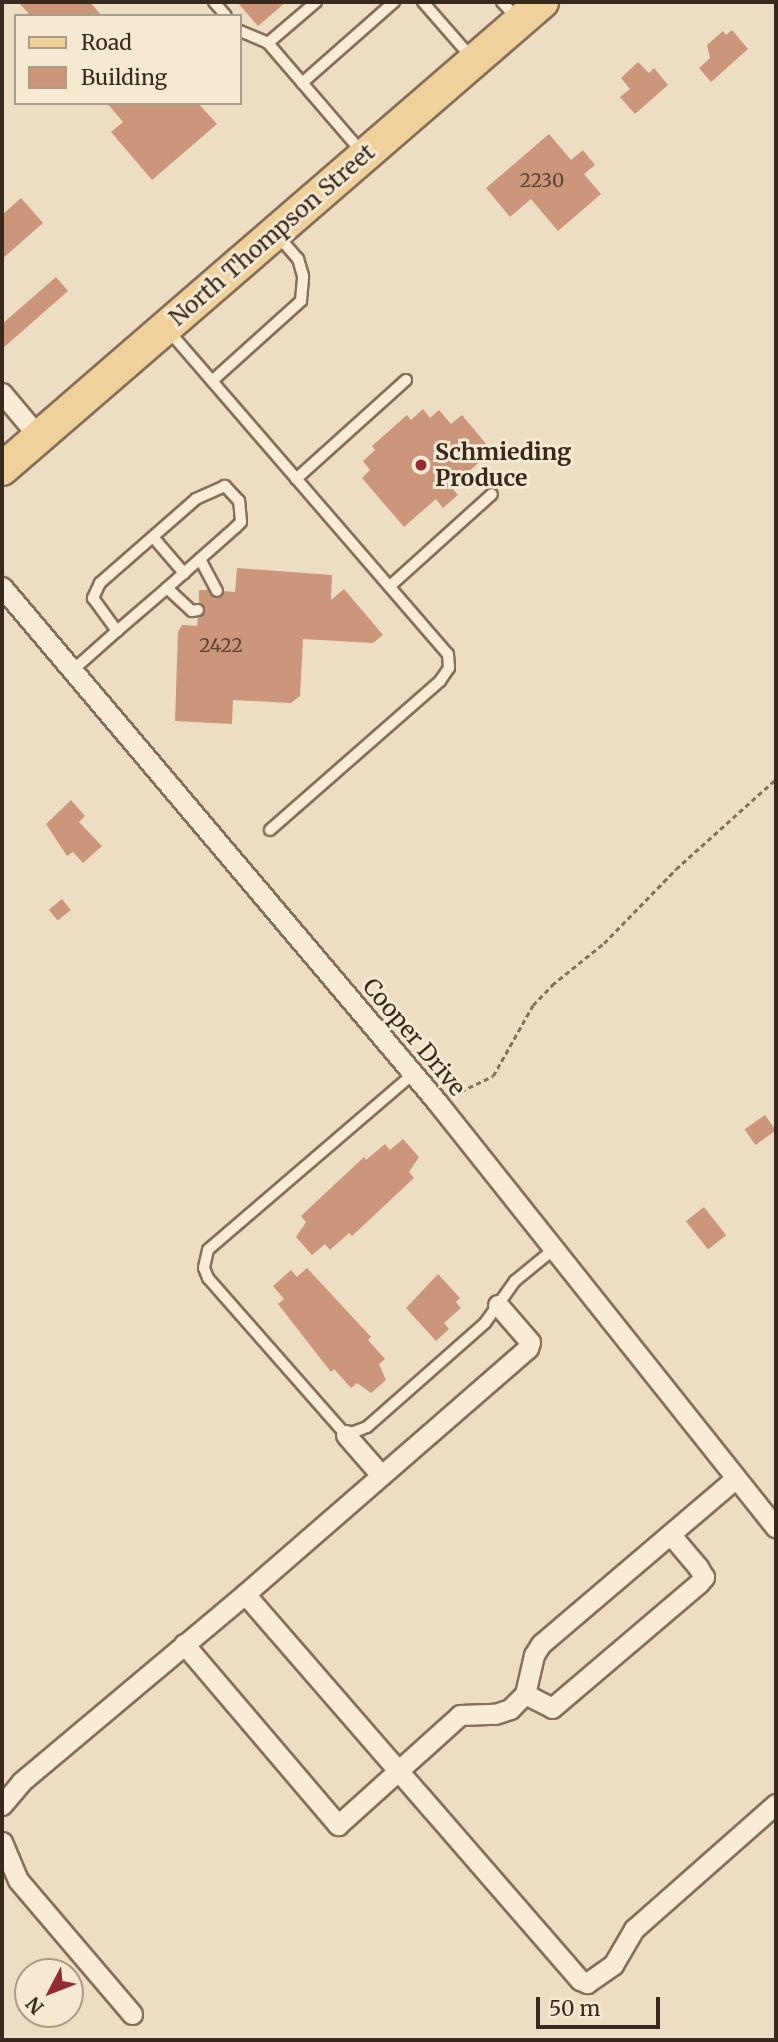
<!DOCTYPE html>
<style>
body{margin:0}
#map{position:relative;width:778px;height:2042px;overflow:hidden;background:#eddec3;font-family:Merriweather,serif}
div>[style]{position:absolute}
.building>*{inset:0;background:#cb9679;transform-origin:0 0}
.path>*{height:2.5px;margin-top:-1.25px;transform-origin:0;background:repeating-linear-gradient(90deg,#876f5a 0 5px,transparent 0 8.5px)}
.roads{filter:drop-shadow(2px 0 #876f5a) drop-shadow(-2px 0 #876f5a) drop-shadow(0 2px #876f5a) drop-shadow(0 -2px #876f5a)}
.service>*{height:10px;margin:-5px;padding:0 5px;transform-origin:5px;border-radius:5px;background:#f8ecd6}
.minor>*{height:19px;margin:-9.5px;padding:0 9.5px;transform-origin:9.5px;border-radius:9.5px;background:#f8ecd6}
.primary>*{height:32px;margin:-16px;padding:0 16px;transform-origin:16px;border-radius:16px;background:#f0d19b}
.dots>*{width:19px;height:19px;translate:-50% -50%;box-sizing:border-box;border:4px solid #f5e9d2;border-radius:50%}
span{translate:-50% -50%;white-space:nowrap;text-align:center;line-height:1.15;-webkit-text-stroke:6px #f5e9d2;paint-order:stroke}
.number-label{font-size:19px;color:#5c4435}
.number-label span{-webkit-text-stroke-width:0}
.street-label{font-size:23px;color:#37291e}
.poi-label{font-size:23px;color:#37291e;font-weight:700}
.left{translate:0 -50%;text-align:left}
.frame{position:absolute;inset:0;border:4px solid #37291e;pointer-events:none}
.legend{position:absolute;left:14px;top:14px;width:228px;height:91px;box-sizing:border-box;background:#f5e9d2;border:2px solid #a99c8a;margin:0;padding:9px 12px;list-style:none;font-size:21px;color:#37291e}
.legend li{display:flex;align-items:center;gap:14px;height:35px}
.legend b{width:35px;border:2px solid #a99c8a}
.north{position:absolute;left:14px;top:1958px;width:70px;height:70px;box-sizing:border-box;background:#f5e9d2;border:2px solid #a99c8a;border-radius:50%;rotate:228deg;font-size:19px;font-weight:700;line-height:28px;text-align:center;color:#37291e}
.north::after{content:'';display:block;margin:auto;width:24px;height:32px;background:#952b32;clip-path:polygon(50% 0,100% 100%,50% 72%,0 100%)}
.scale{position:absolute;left:536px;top:1997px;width:124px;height:32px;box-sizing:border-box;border:4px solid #37291e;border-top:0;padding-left:9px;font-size:21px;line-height:24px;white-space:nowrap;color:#37291e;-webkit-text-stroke:5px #f5e9d2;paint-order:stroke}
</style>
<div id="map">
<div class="building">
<div style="clip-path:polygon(18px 2px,90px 2px,102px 16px,31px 16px)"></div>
<div style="clip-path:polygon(237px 2px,286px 2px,258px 26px)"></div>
<div style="clip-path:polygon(732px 30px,748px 49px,711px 82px,699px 68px,710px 58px,707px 45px,723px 31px,726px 35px)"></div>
<div style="clip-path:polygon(638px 62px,649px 73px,654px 68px,668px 85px,635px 114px,620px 97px,630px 89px,621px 78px)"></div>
<div style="clip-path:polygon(107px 103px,198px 103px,217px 124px,152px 180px,111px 132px,123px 122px)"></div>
<div style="clip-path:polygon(549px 134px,571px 160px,583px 150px,595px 165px,584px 174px,601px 194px,558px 231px,531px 199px,510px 217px,486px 188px)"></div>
<div style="clip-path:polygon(21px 198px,43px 223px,2px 259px,2px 215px)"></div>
<div style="clip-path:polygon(56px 277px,68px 291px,2px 349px,2px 324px)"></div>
<div style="clip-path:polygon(423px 409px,430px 418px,439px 410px,451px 424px,462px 415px,492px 451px,451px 487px,458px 495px,443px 508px,436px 499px,404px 527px,362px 478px,370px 470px,363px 461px,375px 450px,372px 446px,407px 415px,411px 420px)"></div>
<div style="clip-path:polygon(237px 568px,332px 575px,331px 600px,344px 589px,383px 635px,373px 643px,303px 639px,300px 696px,291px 703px,233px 700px,232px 724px,175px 721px,178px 632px,182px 625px,197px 626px,198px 618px,205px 613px,199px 603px,199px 590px,208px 590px,216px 598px,224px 591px,235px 592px)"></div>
<div style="clip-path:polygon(71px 800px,85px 816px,79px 822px,102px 846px,83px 863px,73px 852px,67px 856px,46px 824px)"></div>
<div style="left:62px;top:899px;width:14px;height:17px;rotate:51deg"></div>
<div style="left:765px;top:1115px;width:19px;height:25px;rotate:55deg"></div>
<div style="clip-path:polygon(403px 1139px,419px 1157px,409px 1172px,414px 1178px,352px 1236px,349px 1233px,330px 1250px,325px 1244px,312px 1255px,296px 1237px,306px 1222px,301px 1216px,364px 1157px,366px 1160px,385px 1144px,390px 1150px)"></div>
<div style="left:704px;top:1207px;width:36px;height:23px;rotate:52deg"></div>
<div style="clip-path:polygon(307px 1268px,371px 1337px,368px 1340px,385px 1359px,379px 1364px,386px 1380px,371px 1393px,357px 1383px,351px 1388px,334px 1369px,331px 1372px,278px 1304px,284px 1299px,273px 1286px,291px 1270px,297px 1277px)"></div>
<div style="clip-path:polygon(438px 1274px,460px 1298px,456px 1302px,461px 1308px,444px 1323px,449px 1329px,436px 1341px,406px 1308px)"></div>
</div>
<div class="path">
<div style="left:453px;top:1095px;width:44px;rotate:-25.4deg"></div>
<div style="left:493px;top:1076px;width:81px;rotate:-60.6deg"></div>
<div style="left:533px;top:1005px;width:28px;rotate:-46deg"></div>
<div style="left:552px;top:985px;width:67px;rotate:-38.9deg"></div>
<div style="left:604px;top:943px;width:103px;rotate:-45.8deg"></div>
<div style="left:676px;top:869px;width:135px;rotate:-42deg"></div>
</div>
<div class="roads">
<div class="service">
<div style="left:214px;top:2px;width:18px;rotate:49deg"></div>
<div style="left:316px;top:2px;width:63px;rotate:139.5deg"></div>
<div style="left:268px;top:43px;width:143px;rotate:49.3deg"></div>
<div style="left:423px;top:2px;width:73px;rotate:48.9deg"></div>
<div style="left:502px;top:2px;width:21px;rotate:47deg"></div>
<div style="left:240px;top:31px;width:30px;rotate:23deg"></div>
<div style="left:302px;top:83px;width:123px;rotate:-41.4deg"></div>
<div style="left:168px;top:330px;width:428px;rotate:49.2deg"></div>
<div style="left:448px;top:654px;width:14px;rotate:86deg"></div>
<div style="left:449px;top:668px;width:16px;rotate:125deg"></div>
<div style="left:440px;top:681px;width:226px;rotate:138.8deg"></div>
<div style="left:212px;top:381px;width:120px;rotate:-42deg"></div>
<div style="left:301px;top:301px;width:25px;rotate:-85deg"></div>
<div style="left:303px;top:276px;width:18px;rotate:-106deg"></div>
<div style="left:298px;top:259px;width:32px;rotate:-131deg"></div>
<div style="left:296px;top:479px;width:148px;rotate:-42deg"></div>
<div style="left:153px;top:537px;width:48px;rotate:49.3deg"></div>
<div style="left:200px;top:559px;width:36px;rotate:62deg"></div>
<div style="left:390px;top:586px;width:137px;rotate:-42deg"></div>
<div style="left:167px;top:588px;width:34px;rotate:43deg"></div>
<div style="left:192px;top:611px;width:6px;rotate:-9deg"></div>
<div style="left:73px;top:670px;width:59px;rotate:-41.6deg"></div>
<div style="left:117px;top:631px;width:66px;rotate:-40.7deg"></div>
<div style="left:167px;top:588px;width:91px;rotate:-41.4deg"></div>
<div style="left:235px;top:528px;width:8px;rotate:-45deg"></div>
<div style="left:241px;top:522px;width:21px;rotate:-95deg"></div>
<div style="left:239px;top:501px;width:21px;rotate:-133deg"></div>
<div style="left:225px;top:486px;width:32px;rotate:156deg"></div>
<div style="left:196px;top:499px;width:128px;rotate:138.8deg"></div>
<div style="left:100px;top:583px;width:17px;rotate:115deg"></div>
<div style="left:93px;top:598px;width:41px;rotate:54deg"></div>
<div style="left:413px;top:1074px;width:270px;rotate:139.4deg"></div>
<div style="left:208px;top:1250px;width:18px;rotate:103deg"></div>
<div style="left:204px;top:1268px;width:11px;rotate:68deg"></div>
<div style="left:208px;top:1278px;width:209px;rotate:48.7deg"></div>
<div style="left:346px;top:1435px;width:22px;rotate:-21deg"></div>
<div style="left:367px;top:1427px;width:157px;rotate:-41.4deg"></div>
<div style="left:485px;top:1323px;width:52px;rotate:-54.5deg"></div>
<div style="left:515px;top:1281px;width:50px;rotate:-39.4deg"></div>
</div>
<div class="minor">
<div style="left:2px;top:393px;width:56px;rotate:50.1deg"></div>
<div style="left:2px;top:587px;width:674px;rotate:49.81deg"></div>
<div style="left:437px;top:1102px;width:544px;rotate:51.49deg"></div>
<div style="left:498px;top:1305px;width:49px;rotate:49.1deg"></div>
<div style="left:530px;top:1342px;width:6px;rotate:108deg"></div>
<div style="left:528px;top:1348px;width:375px;rotate:139deg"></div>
<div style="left:245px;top:1594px;width:511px;rotate:49.05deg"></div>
<div style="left:580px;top:1980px;width:8px;rotate:23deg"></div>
<div style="left:587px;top:1983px;width:32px;rotate:-35deg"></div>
<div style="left:613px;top:1965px;width:42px;rotate:-59.7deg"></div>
<div style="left:634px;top:1929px;width:189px;rotate:-41.4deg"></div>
<div style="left:346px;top:1435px;width:53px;rotate:48.8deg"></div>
<div style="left:184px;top:1644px;width:238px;rotate:49.6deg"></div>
<div style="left:338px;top:1825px;width:164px;rotate:-42deg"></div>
<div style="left:460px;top:1715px;width:35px;rotate:-2deg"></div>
<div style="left:495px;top:1714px;width:16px;rotate:-18deg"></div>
<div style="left:510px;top:1709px;width:21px;rotate:-45deg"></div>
<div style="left:525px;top:1694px;width:40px;rotate:-77deg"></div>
<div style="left:534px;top:1655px;width:13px;rotate:-58deg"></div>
<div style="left:541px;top:1644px;width:256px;rotate:-40.4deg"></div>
<div style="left:525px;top:1694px;width:30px;rotate:27deg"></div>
<div style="left:552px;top:1708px;width:193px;rotate:-40.4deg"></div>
<div style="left:699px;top:1583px;width:8px;rotate:-50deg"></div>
<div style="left:704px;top:1577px;width:12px;rotate:-121deg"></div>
<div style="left:698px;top:1567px;width:43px;rotate:-130.3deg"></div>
<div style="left:2px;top:1805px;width:30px;rotate:-50deg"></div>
<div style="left:21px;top:1782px;width:292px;rotate:-40deg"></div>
<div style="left:2px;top:1842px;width:41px;rotate:67.2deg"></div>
<div style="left:18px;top:1880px;width:176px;rotate:49.6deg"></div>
</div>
<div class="primary">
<div style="left:2px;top:469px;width:714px;rotate:-40.85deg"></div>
</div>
</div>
<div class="dots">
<div style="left:421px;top:465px;background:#952b32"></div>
</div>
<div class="number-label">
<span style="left:542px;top:181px">2230</span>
<span style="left:221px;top:646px">2422</span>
</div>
<div class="street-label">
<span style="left:272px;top:235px;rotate:-41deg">North Thompson Street</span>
<span style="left:414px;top:1037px;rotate:50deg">Cooper Drive</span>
</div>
<div class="poi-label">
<span class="left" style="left:435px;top:465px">Schmieding<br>Produce</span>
</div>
<div class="frame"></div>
<ul class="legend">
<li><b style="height:9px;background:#f0d19b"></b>Road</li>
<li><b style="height:19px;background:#cb9679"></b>Building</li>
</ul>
<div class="north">N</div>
<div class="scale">50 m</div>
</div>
